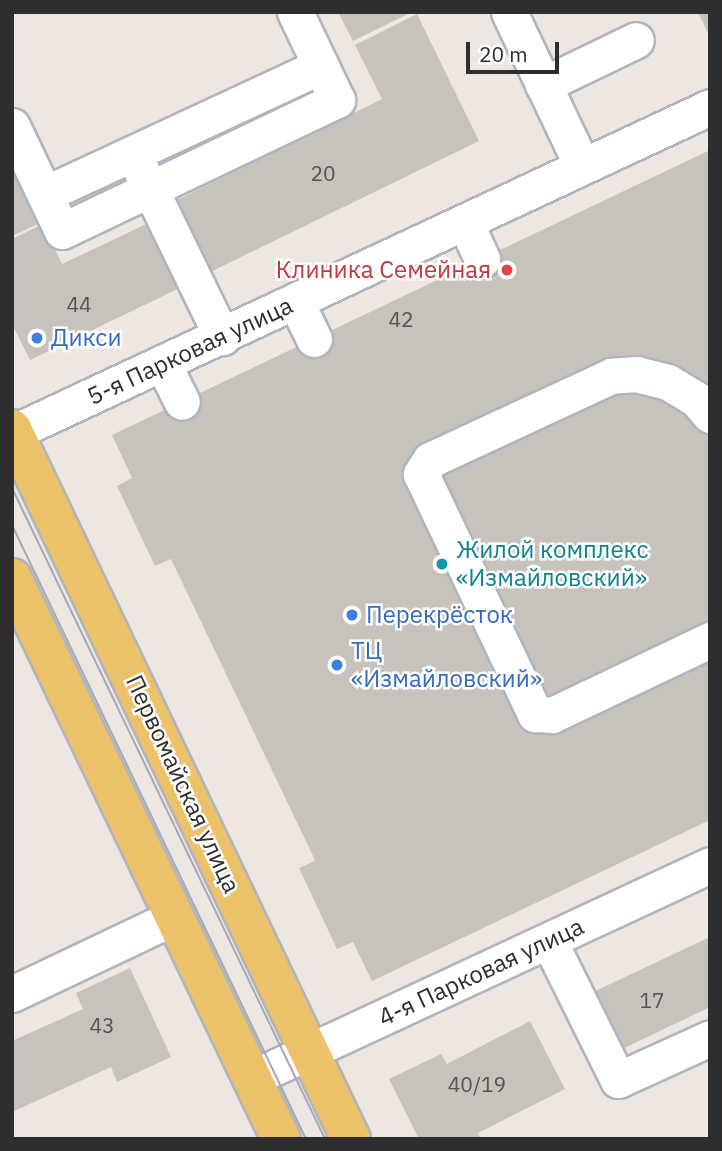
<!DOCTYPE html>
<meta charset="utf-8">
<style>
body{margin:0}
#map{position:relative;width:722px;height:1151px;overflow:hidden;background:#eee7e1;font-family:"IBM Plex Sans",sans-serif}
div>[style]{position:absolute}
.building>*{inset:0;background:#c7c2bc}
.minor-tunnel>*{height:35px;margin-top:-17.5px;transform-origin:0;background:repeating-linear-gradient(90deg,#c8c2bd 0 35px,transparent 0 53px)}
.roads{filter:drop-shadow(2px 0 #b1b4bd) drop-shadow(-2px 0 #b1b4bd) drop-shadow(0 2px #b1b4bd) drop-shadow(0 -2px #b1b4bd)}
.minor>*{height:35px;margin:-17.5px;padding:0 17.5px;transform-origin:17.5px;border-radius:17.5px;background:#fff}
.major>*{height:38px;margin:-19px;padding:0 19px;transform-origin:19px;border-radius:19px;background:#ebc269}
.tram>*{height:2px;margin:-1px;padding:0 1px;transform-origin:1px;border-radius:1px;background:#a4a8b7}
.dots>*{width:19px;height:19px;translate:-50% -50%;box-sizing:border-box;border:4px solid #fff;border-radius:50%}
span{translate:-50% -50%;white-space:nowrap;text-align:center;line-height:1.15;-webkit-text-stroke:5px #fff;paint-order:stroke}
.number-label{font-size:21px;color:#545352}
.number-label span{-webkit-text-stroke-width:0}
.health-label{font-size:24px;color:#be3a42}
.right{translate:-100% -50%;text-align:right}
.shop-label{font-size:24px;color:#366cbe}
.left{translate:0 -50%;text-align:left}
.street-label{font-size:24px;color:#2e2e2e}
.culture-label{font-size:24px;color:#0d838f}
.frame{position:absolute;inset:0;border:14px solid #2e2e2e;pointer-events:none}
.scale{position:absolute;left:466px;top:42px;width:93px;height:32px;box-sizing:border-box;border:4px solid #2e2e2e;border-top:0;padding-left:9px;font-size:21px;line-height:24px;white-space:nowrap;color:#2e2e2e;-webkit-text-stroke:5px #fff;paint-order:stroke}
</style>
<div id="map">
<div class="building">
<div style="clip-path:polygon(338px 12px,412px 12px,353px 41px)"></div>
<div style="clip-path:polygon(698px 12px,710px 12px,710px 38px)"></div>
<div style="clip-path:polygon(417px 14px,479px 141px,202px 276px,167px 205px,382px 99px,355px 45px)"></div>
<div style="clip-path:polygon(710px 150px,710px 820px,372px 981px,353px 942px,337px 949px,299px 868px,315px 861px,313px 856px,171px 559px,155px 566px,117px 486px,132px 478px,112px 435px)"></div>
<div style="clip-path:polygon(12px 160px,42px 222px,12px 236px)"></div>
<div style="clip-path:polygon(155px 220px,186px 285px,30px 360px,12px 324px,12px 239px,43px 224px,62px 264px)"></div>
<div style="clip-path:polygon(710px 937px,710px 1007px,618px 1051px,591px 993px)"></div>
<div style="clip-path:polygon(130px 968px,171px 1057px,117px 1082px,111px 1067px,12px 1112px,12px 1041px,83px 1009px,76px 993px)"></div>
<div style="clip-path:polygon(530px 1021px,565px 1089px,478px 1133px,481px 1139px,419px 1139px,389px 1079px,441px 1054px,447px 1064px)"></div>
</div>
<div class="minor-tunnel">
<div style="left:482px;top:259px;width:528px;rotate:64.41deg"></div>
</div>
<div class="roads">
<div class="minor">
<div style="left:509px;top:12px;width:170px;rotate:64.6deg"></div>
<div style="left:543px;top:85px;width:103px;rotate:-25.8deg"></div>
<div style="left:12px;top:126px;width:116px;rotate:64.5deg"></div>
<div style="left:62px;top:231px;width:305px;rotate:-25.5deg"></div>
<div style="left:337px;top:100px;width:98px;rotate:-115.5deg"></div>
<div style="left:141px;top:170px;width:186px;rotate:64.1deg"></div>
<div style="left:45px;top:194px;width:304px;rotate:-24.9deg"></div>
<div style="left:465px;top:222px;width:41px;rotate:65.3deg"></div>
<div style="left:296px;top:302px;width:41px;rotate:64.1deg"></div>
<div style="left:163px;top:364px;width:42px;rotate:63.4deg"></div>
<div style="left:710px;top:415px;width:21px;rotate:-131deg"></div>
<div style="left:696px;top:399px;width:33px;rotate:-149deg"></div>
<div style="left:668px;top:382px;width:32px;rotate:-166deg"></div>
<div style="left:637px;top:374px;width:26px;rotate:176deg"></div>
<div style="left:611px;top:376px;width:200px;rotate:155.1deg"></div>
<div style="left:430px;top:460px;width:17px;rotate:123deg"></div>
<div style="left:421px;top:474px;width:266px;rotate:64.6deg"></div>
<div style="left:535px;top:714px;width:17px;rotate:3deg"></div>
<div style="left:552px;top:715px;width:175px;rotate:-25.4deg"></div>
<div style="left:12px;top:433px;width:770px;rotate:-25.03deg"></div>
<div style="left:549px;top:941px;width:155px;rotate:63.6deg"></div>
<div style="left:618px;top:1080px;width:101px;rotate:-24.5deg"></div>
<div style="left:12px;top:994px;width:179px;rotate:-25.4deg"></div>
<div style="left:252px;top:1078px;width:505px;rotate:-24.94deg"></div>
</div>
<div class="major">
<div style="left:12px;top:429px;width:787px;rotate:64.48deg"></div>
<div style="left:12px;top:578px;width:622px;rotate:64.38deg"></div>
</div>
</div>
<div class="tram">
<div style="left:12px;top:488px;width:722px;rotate:64.32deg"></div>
<div style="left:12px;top:525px;width:681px;rotate:64.41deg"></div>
</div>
<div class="dots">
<div style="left:507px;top:270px;background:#e0444e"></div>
<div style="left:37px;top:338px;background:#3f7fe0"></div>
<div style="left:442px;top:564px;background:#0f9aa8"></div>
<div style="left:352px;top:615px;background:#3f7fe0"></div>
<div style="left:337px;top:665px;background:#3f7fe0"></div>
</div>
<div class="number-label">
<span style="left:323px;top:173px">20</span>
<span style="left:79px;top:304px">44</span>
<span style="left:401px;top:319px">42</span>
<span style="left:652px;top:1000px">17</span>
<span style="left:102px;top:1025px">43</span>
<span style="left:477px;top:1084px">40/19</span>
</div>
<div class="health-label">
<span class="right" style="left:491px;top:270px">Клиника Семейная</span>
</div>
<div class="shop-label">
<span class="left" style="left:51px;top:338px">Дикси</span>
<span class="left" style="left:366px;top:615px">Перекрёсток</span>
<span class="left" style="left:351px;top:665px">ТЦ<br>«Измайловский»</span>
</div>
<div class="street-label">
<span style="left:190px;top:351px;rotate:-25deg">5-я Парковая улица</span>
<span style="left:183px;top:784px;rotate:65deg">Первомайская улица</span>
<span style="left:481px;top:972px;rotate:-25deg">4-я Парковая улица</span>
</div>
<div class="culture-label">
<span class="left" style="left:456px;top:564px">Жилой комплекс<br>«Измайловский»</span>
</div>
<div class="frame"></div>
<div class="scale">20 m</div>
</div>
